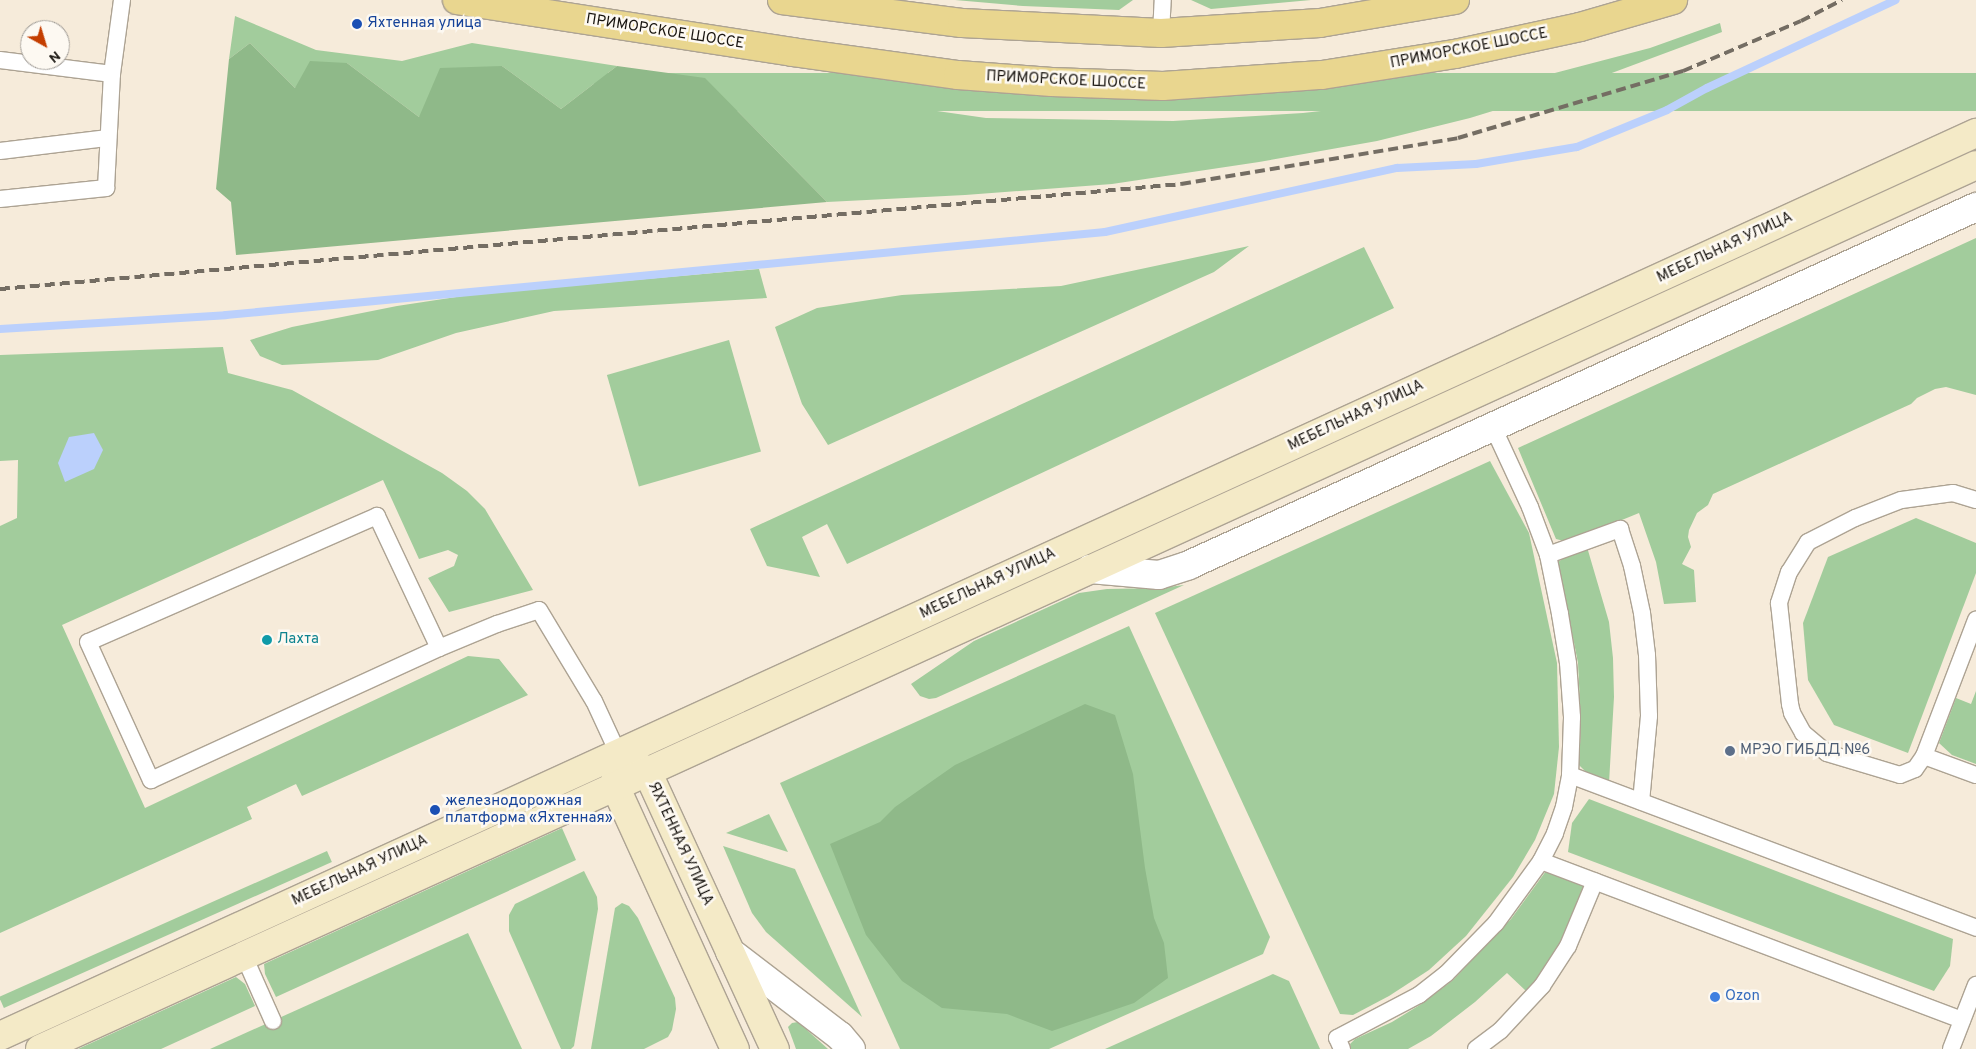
<!DOCTYPE html>
<meta charset="utf-8">
<style>
body{margin:0}
#map{position:relative;width:1976px;height:1049px;overflow:hidden;background:#f6ebda;font-family:Overpass,sans-serif}
div>[style]{position:absolute}
.green>*{inset:0;background:#a2cc9c;transform-origin:0 0}
.forest>*{inset:0;background:#8fb989}
.water>*{inset:0;background:#bbd0fc}
.stream>*{height:8px;margin:-4px;padding:0 4px;transform-origin:4px;border-radius:4px;background:#bbd0fc}
.roads{filter:drop-shadow(1px 0 #ada393) drop-shadow(-1px 0 #ada393) drop-shadow(0 1px #ada393) drop-shadow(0 -1px #ada393)}
.lane>*{height:16px;margin:-8px;padding:0 8px;transform-origin:8px;border-radius:8px;background:#fff}
.street>*{height:28px;margin:-14px;padding:0 14px;transform-origin:14px;border-radius:14px;background:#fff}
.secondary>*{height:28px;margin:-14px;padding:0 14px;transform-origin:14px;border-radius:14px;background:#f4eac7}
.primary>*{height:28px;margin:-14px;padding:0 14px;transform-origin:14px;border-radius:14px;background:#e9d68f}
.rail>*{height:4px;margin-top:-2px;transform-origin:0;background:repeating-linear-gradient(90deg,#746d63 0 10px,transparent 0 15px)}
.dots>*{width:14px;height:14px;translate:-50% -50%;box-sizing:border-box;border:2px solid #fdf9f2;border-radius:50%}
span{translate:-50% -50%;white-space:nowrap;text-align:center;line-height:1.15;-webkit-text-stroke:5px #fdf9f2;paint-order:stroke}
.transit-label{font-size:15px;color:#164399}
.left{translate:0 -50%;text-align:left}
.street-label{font-size:15px;color:#18140f}
.culture-label{font-size:15px;color:#0d838f}
.service-label{font-size:15px;color:#4e5e75}
.shop-label{font-size:15px;color:#366cbe}
.north{position:absolute;left:20px;top:20px;width:50px;height:50px;box-sizing:border-box;background:#fdf9f2;border:1px solid #a19d97;border-radius:50%;rotate:141deg;font-size:14px;font-weight:700;line-height:20px;text-align:center;color:#18140f}
.north::after{content:'';display:block;margin:auto;width:18px;height:22px;background:#c43e00;clip-path:polygon(50% 0,100% 100%,50% 72%,0 100%)}
</style>
<div id="map">
<div class="green">
<div style="clip-path:polygon(955px 0,1133px 0,1119px 10px,1023px 6px)"></div>
<div style="clip-path:polygon(1191px 0,1311px 0,1211px 9px)"></div>
<div style="clip-path:polygon(235px 16px,316px 50px,402px 61px,472px 43px,617px 66px,561px 109px,502px 66px,419px 117px,347px 63px,295px 88px,250px 43px,229px 59px)"></div>
<div style="clip-path:polygon(1720px 23px,1722px 32px,1593px 80px,1470px 118px,1377px 141px,1259px 162px,1112px 184px,965px 195px,827px 202px,705px 78px,986px 118px,1173px 121px,1303px 113px,1428px 99px,1532px 79px,1650px 48px)"></div>
<div style="left:1976px;top:73px;width:38px;height:1382px;rotate:90deg"></div>
<div style="clip-path:polygon(1976px 238px,1976px 395px,1946px 387px,1935px 389px,1917px 398px,1911px 404px,1713px 494px,1708px 505px,1697px 513px,1689px 530px,1688px 537px,1691px 547px,1682px 564px,1694px 570px,1696px 602px,1664px 604px,1656px 562px,1639px 513px,1568px 542px,1556px 539px,1518px 448px)"></div>
<div style="clip-path:polygon(1249px 246px,1214px 272px,828px 445px,802px 404px,775px 327px,817px 308px,902px 295px,1061px 286px)"></div>
<div style="clip-path:polygon(1364px 247px,1394px 308px,847px 564px,827px 524px,802px 537px,820px 577px,767px 566px,750px 529px)"></div>
<div style="clip-path:polygon(759px 269px,767px 298px,554px 311px,456px 333px,378px 360px,282px 365px,260px 356px,250px 340px,292px 327px,397px 306px,476px 294px)"></div>
<div style="left:729px;top:340px;width:116px;height:127px;rotate:74deg"></div>
<div style="clip-path:polygon(223px 347px,228px 373px,292px 390px,442px 473px,467px 491px,485px 509px,533px 590px,449px 612px,428px 578px,454px 566px,458px 555px,448px 550px,419px 559px,383px 480px,62px 625px,145px 808px,468px 656px,499px 659px,528px 695px,302px 796px,296px 784px,247px 807px,252px 819px,0 933px,0 526px,17px 518px,18px 460px,0 461px,0 355px)"></div>
<div style="clip-path:polygon(1490px 461px,1529px 533px,1557px 663px,1559px 747px,1554px 794px,1535px 840px,1513px 877px,1466px 936px,1429px 970px,1389px 996px,1353px 1015px,1340px 1014px,1155px 613px)"></div>
<div style="clip-path:polygon(1916px 518px,1976px 543px,1976px 573px,1908px 753px,1834px 725px,1808px 680px,1803px 623px,1828px 557px)"></div>
<div style="clip-path:polygon(1587px 547px,1609px 622px,1613px 658px,1614px 697px,1609px 783px,1591px 777px,1579px 765px,1581px 725px,1578px 663px,1558px 562px,1571px 553px)"></div>
<div style="clip-path:polygon(1184px 585px,936px 698px,929px 699px,920px 696px,911px 684px,974px 641px,1079px 593px,1107px 589px,1160px 588px)"></div>
<div style="clip-path:polygon(1129px 626px,1270px 937px,1263px 954px,1049px 1049px,900px 1049px,780px 783px)"></div>
<div style="clip-path:polygon(1976px 691px,1976px 764px,1952px 755px,1939px 743px,1956px 698px,1971px 704px)"></div>
<div style="clip-path:polygon(1589px 799px,1953px 939px,1950px 966px,1934px 991px,1568px 852px,1572px 823px)"></div>
<div style="clip-path:polygon(769px 814px,788px 852px,726px 833px)"></div>
<div style="clip-path:polygon(562px 828px,576px 860px,276px 997px,265px 974px,264px 964px)"></div>
<div style="clip-path:polygon(723px 846px,795px 869px,862px 1017px,766px 932px,752px 913px)"></div>
<div style="left:327px;top:851px;width:12px;height:359px;rotate:66deg"></div>
<div style="clip-path:polygon(584px 871px,597px 897px,598px 909px,574px 1046px,571px 1049px,561px 1049px,509px 931px,509px 915px,515px 904px)"></div>
<div style="clip-path:polygon(1546px 871px,1585px 886px,1562px 942px,1528px 993px,1507px 973px,1475px 1002px,1431px 1036px,1408px 1049px,1351px 1049px,1350px 1044px,1355px 1039px,1392px 1022px,1423px 1003px,1453px 980px,1511px 919px)"></div>
<div style="clip-path:polygon(622px 903px,629px 906px,638px 918px,675px 998px,676px 1009px,672px 1030px,668px 1037px,644px 1049px,591px 1049px,615px 908px)"></div>
<div style="clip-path:polygon(468px 933px,522px 1049px,210px 1049px)"></div>
<div style="clip-path:polygon(1273px 974px,1289px 981px,1320px 1049px,1105px 1049px)"></div>
<div style="clip-path:polygon(236px 977px,245px 984px,255px 1006px,161px 1049px,78px 1049px)"></div>
<div style="clip-path:polygon(798px 1022px,828px 1049px,796px 1049px,788px 1027px,792px 1023px)"></div>
</div>
<div class="forest">
<div style="clip-path:polygon(250px 43px,295px 88px,310px 61px,347px 63px,419px 117px,440px 68px,502px 66px,561px 109px,617px 66px,705px 78px,827px 202px,236px 255px,231px 202px,216px 189px,229px 59px)"></div>
<div style="clip-path:polygon(1085px 704px,1115px 715px,1133px 774px,1145px 868px,1154px 918px,1164px 943px,1168px 978px,1134px 1003px,1052px 1031px,1007px 1014px,942px 1008px,902px 981px,866px 935px,830px 844px,880px 822px,895px 807px,955px 765px)"></div>
</div>
<div class="water">
<div style="clip-path:polygon(94px 433px,103px 450px,94px 469px,65px 482px,58px 463px,69px 437px)"></div>
</div>
<div class="stream">
<div style="left:0;top:329px;width:226px;rotate:-3.5deg"></div>
<div style="left:226px;top:315px;width:883px;rotate:-5.39deg"></div>
<div style="left:1105px;top:232px;width:299px;rotate:-12.4deg"></div>
<div style="left:1397px;top:168px;width:79px;rotate:-2.9deg"></div>
<div style="left:1476px;top:164px;width:102px;rotate:-9.6deg"></div>
<div style="left:1577px;top:147px;width:97px;rotate:-22.3deg"></div>
<div style="left:1667px;top:110px;width:46px;rotate:-28.8deg"></div>
<div style="left:1707px;top:88px;width:208px;rotate:-25deg"></div>
</div>
<div class="roads">
<div class="lane">
<div style="left:1161px;top:33px;width:33px;rotate:-87deg"></div>
<div style="left:0;top:60px;width:113px;rotate:7.1deg"></div>
<div style="left:0;top:151px;width:109px;rotate:-6.9deg"></div>
<div style="left:0;top:199px;width:107px;rotate:-5.9deg"></div>
<div style="left:106px;top:188px;width:114px;rotate:-87deg"></div>
<div style="left:112px;top:74px;width:75px;rotate:-82.3deg"></div>
<div style="left:1976px;top:500px;width:24px;rotate:-163deg"></div>
<div style="left:1953px;top:493px;width:52px;rotate:172.3deg"></div>
<div style="left:1901px;top:500px;width:49px;rotate:158.6deg"></div>
<div style="left:1855px;top:518px;width:53px;rotate:152.9deg"></div>
<div style="left:1808px;top:542px;width:36px;rotate:122deg"></div>
<div style="left:1789px;top:572px;width:33px;rotate:108deg"></div>
<div style="left:1779px;top:603px;width:102px;rotate:83.8deg"></div>
<div style="left:1790px;top:704px;width:9px;rotate:77deg"></div>
<div style="left:1792px;top:713px;width:23px;rotate:61deg"></div>
<div style="left:1803px;top:733px;width:31px;rotate:40deg"></div>
<div style="left:1827px;top:753px;width:76px;rotate:16.8deg"></div>
<div style="left:1900px;top:775px;width:16px;rotate:-22deg"></div>
<div style="left:1915px;top:769px;width:16px;rotate:-55deg"></div>
<div style="left:1924px;top:756px;width:146px;rotate:-69.1deg"></div>
<div style="left:1548px;top:555px;width:77px;rotate:-19.9deg"></div>
<div style="left:1620px;top:529px;width:39px;rotate:72deg"></div>
<div style="left:1632px;top:566px;width:48px;rotate:78deg"></div>
<div style="left:1642px;top:613px;width:42px;rotate:83.2deg"></div>
<div style="left:1647px;top:655px;width:61px;rotate:88.1deg"></div>
<div style="left:1649px;top:716px;width:86px;rotate:95.3deg"></div>
<div style="left:439px;top:648px;width:146px;rotate:-115.2deg"></div>
<div style="left:377px;top:516px;width:315px;rotate:156.4deg"></div>
<div style="left:88px;top:642px;width:152px;rotate:65.5deg"></div>
<div style="left:151px;top:780px;width:317px;rotate:-24.6deg"></div>
<div style="left:439px;top:648px;width:63px;rotate:-22.5deg"></div>
<div style="left:497px;top:624px;width:44px;rotate:-18.4deg"></div>
<div style="left:539px;top:610px;width:106px;rotate:58.9deg"></div>
<div style="left:594px;top:701px;width:57px;rotate:65.2deg"></div>
<div style="left:1924px;top:756px;width:55px;rotate:20.1deg"></div>
<div style="left:1570px;top:775px;width:434px;rotate:20.6deg"></div>
<div style="left:1541px;top:861px;width:450px;rotate:20.7deg"></div>
<div style="left:244px;top:956px;width:71px;rotate:66deg"></div>
<div style="left:1342px;top:1049px;width:12px;rotate:-114deg"></div>
<div style="left:1337px;top:1038px;width:93px;rotate:-27.7deg"></div>
<div style="left:1419px;top:995px;width:34px;rotate:-38deg"></div>
<div style="left:1446px;top:974px;width:71px;rotate:-45.6deg"></div>
<div style="left:1496px;top:923px;width:77px;rotate:-54deg"></div>
<div style="left:1541px;top:861px;width:31px;rotate:-63deg"></div>
<div style="left:1555px;top:833px;width:28px;rotate:-71deg"></div>
<div style="left:1564px;top:807px;width:33px;rotate:-79deg"></div>
<div style="left:1570px;top:775px;width:58px;rotate:-88deg"></div>
<div style="left:1572px;top:717px;width:54px;rotate:-94.2deg"></div>
<div style="left:1568px;top:663px;width:50px;rotate:-99.3deg"></div>
<div style="left:1560px;top:614px;width:60px;rotate:-101.5deg"></div>
<div style="left:1548px;top:555px;width:51px;rotate:-110.6deg"></div>
<div style="left:1530px;top:507px;width:88px;rotate:-114.8deg"></div>
<div style="left:1476px;top:1049px;width:30px;rotate:-37deg"></div>
<div style="left:1500px;top:1031px;width:62px;rotate:-47deg"></div>
<div style="left:1542px;top:986px;width:48px;rotate:-57deg"></div>
<div style="left:1568px;top:946px;width:70px;rotate:-67.4deg"></div>
<div style="left:1951px;top:1049px;width:69px;rotate:-68.7deg"></div>
</div>
<div class="street">
<div style="left:1090px;top:569px;width:69px;rotate:5deg"></div>
<div style="left:1159px;top:575px;width:32px;rotate:-18deg"></div>
<div style="left:1189px;top:565px;width:865px;rotate:-24.46deg"></div>
<div style="left:730px;top:952px;width:138px;rotate:37.4deg"></div>
<div style="left:840px;top:1036px;width:17px;rotate:50deg"></div>
</div>
<div class="secondary">
<div style="left:632px;top:762px;width:17px;rotate:31deg"></div>
<div style="left:647px;top:771px;width:306px;rotate:65.3deg"></div>
<div style="left:617px;top:767px;width:19px;rotate:96deg"></div>
<div style="left:615px;top:786px;width:289px;rotate:65.5deg"></div>
<div style="left:0;top:1036px;width:2173px;rotate:-24.56deg"></div>
<div style="left:40px;top:1049px;width:2128px;rotate:-24.54deg"></div>
</div>
<div class="primary">
<div style="left:457px;top:0;width:339px;rotate:8.8deg"></div>
<div style="left:792px;top:52px;width:168px;rotate:7.9deg"></div>
<div style="left:958px;top:75px;width:94px;rotate:4.3deg"></div>
<div style="left:1052px;top:82px;width:111px;rotate:2.1deg"></div>
<div style="left:1163px;top:86px;width:159px;rotate:-4deg"></div>
<div style="left:1322px;top:75px;width:135px;rotate:-9deg"></div>
<div style="left:1455px;top:54px;width:128px;rotate:-12.2deg"></div>
<div style="left:1580px;top:27px;width:97px;rotate:-16.2deg"></div>
<div style="left:782px;top:0;width:181px;rotate:7.3deg"></div>
<div style="left:962px;top:23px;width:199px;rotate:2.9deg"></div>
<div style="left:1161px;top:33px;width:159px;rotate:-3.6deg"></div>
<div style="left:1320px;top:23px;width:137px;rotate:-9.7deg"></div>
</div>
</div>
<div class="rail">
<div style="left:0;top:289px;width:1186px;rotate:-5.08deg"></div>
<div style="left:1181px;top:184px;width:281px;rotate:-9.4deg"></div>
<div style="left:1458px;top:138px;width:235px;rotate:-16.6deg"></div>
<div style="left:1683px;top:71px;width:128px;rotate:-23deg"></div>
<div style="left:1801px;top:21px;width:46px;rotate:-27.1deg"></div>
</div>
<div class="dots">
<div style="left:357px;top:24px;background:#1a4fb4"></div>
<div style="left:267px;top:640px;background:#0f9aa8"></div>
<div style="left:1730px;top:751px;background:#5c6f8a"></div>
<div style="left:435px;top:810px;background:#1a4fb4"></div>
<div style="left:1715px;top:997px;background:#3f7fe0"></div>
</div>
<div class="transit-label">
<span class="left" style="left:367px;top:24px">Яхтенная улица</span>
<span class="left" style="left:445px;top:810px">железнодорожная<br>платформа «Яхтенная»</span>
</div>
<div class="street-label">
<span style="left:665px;top:32px;rotate:9deg">ПРИМОРСКОЕ ШОССЕ</span>
<span style="left:1469px;top:49px;rotate:-11deg">ПРИМОРСКОЕ ШОССЕ</span>
<span style="left:1066px;top:81px;rotate:3deg">ПРИМОРСКОЕ ШОССЕ</span>
<span style="left:1725px;top:248px;rotate:-25deg">МЕБЕЛЬНАЯ УЛИЦА</span>
<span style="left:1356px;top:416px;rotate:-25deg">МЕБЕЛЬНАЯ УЛИЦА</span>
<span style="left:988px;top:584px;rotate:-25deg">МЕБЕЛЬНАЯ УЛИЦА</span>
<span style="left:680px;top:844px;rotate:65deg">ЯХТЕННАЯ УЛИЦА</span>
<span style="left:360px;top:871px;rotate:-25deg">МЕБЕЛЬНАЯ УЛИЦА</span>
</div>
<div class="culture-label">
<span class="left" style="left:277px;top:640px">Лахта</span>
</div>
<div class="service-label">
<span class="left" style="left:1740px;top:751px">МРЭО ГИБДД №6</span>
</div>
<div class="shop-label">
<span class="left" style="left:1725px;top:997px">Ozon</span>
</div>
<div class="north">N</div>
</div>
